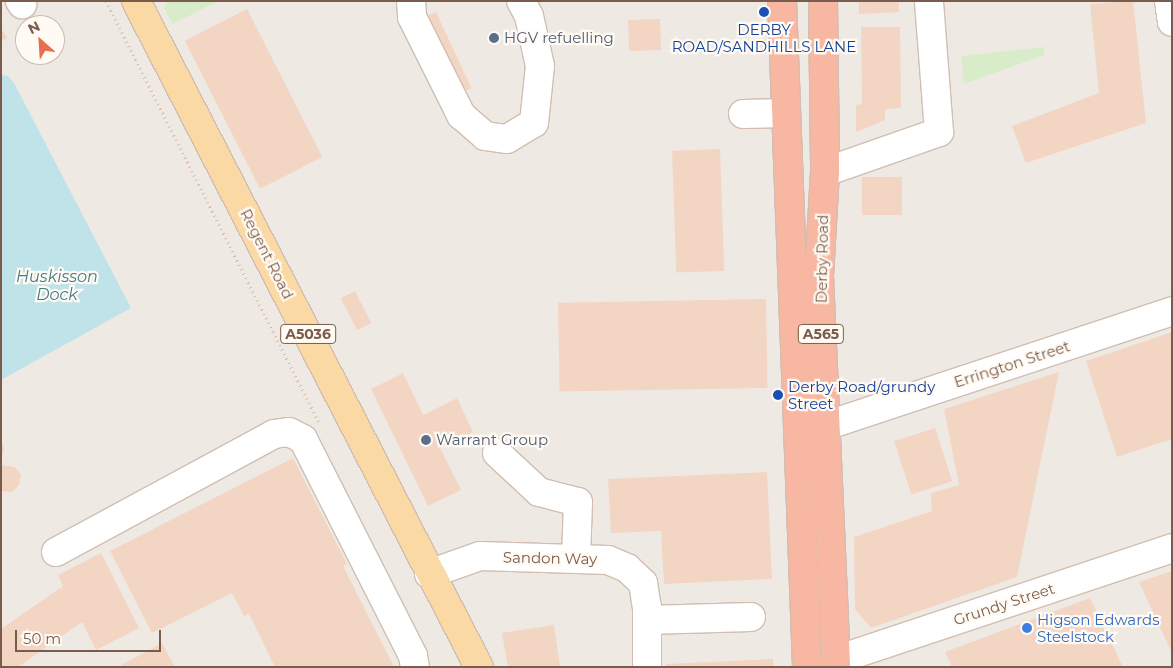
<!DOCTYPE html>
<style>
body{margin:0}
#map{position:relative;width:1173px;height:668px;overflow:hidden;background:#fdf6ec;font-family:Montserrat,sans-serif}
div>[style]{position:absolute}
.industrial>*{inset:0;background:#efe9e4}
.green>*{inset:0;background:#d8ecc9}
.water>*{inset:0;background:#bfe3e8}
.building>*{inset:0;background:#f3d5c3;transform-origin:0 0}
.path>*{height:3px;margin-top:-1.5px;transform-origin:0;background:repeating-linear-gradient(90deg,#d9b8a5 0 1px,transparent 0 5px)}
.roads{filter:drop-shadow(1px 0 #d1beb0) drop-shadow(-1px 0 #d1beb0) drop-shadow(0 1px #d1beb0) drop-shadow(0 -1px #d1beb0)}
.minor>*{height:28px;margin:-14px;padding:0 14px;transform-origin:14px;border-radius:14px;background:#fff}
.major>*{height:28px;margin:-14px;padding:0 14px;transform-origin:14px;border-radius:14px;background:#fbd9a5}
.highway>*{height:28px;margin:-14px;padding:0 14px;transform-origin:14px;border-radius:14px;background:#f7b7a3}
.dots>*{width:14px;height:14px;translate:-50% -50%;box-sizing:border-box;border:2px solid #fffaf3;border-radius:50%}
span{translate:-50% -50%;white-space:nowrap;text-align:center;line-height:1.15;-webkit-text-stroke:4.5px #fffaf3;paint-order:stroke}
.shield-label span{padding:1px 4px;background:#fffaf3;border:1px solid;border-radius:4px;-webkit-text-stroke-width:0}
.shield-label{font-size:14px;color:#7a5c4d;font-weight:700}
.transit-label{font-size:15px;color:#164399}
.left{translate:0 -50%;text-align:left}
.service-label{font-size:15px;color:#4e5e75}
.street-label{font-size:15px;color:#7a5c4d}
.shop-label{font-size:15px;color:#366cbe}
.water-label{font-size:16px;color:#437c86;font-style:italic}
.frame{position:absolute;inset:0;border:2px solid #7a5c4d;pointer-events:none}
.north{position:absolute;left:15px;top:15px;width:50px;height:50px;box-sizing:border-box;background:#fffaf3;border:1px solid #cabbb1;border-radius:50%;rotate:334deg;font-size:14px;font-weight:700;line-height:20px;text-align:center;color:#7a5c4d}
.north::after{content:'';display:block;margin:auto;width:18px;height:22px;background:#e76f51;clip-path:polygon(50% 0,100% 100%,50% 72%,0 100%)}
.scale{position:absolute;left:15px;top:630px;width:146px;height:22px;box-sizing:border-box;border:2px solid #7a5c4d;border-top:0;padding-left:6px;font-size:15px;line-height:18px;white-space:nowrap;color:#7a5c4d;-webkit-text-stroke:4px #fffaf3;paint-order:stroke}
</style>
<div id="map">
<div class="industrial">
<div style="clip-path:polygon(evenodd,1px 1px,1172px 1px,1172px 667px,1px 667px,1px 1px,25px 25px,55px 25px,55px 55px,25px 55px,25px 25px)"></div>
</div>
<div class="green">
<div style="clip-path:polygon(167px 1px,218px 1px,173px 24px,164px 8px)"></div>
<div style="clip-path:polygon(1044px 47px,1044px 55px,964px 84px,961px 56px)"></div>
</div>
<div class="water">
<div style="clip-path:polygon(1px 75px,8px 76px,14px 83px,131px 308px,1px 380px)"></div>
</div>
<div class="building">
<div style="clip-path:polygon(859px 1px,899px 1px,899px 12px,859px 14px)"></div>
<div style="clip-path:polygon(1133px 1px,1146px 123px,1026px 163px,1012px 126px,1099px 93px,1090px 4px)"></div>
<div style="left:247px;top:9px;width:166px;height:70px;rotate:63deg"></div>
<div style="left:436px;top:12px;width:84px;height:17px;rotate:65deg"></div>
<div style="left:660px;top:19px;width:31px;height:32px;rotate:88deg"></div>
<div style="clip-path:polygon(861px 27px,900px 27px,901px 108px,885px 109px,885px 120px,856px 132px,856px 105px,862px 104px)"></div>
<div style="clip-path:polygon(1px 28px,7px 38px,1px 41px)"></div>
<div style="left:720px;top:149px;width:122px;height:48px;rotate:88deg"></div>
<div style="left:902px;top:177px;width:38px;height:40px;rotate:90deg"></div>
<div style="left:355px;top:291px;width:36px;height:16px;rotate:63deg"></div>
<div style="left:766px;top:299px;width:89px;height:208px;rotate:89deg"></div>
<div style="clip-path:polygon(1172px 332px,1172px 439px,1117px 457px,1086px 361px)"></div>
<div style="clip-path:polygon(1059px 372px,1017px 577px,871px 628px,855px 609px,854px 537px,932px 511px,931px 493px,959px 485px,944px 409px)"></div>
<div style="clip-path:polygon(403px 373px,423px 415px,457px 398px,473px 432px,440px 448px,461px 490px,428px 506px,371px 389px)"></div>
<div style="left:935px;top:428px;width:56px;height:43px;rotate:72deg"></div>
<div style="clip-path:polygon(1px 438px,4px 449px,2px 457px,1px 457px)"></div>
<div style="clip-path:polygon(293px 458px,347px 564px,343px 566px,393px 665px,389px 667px,275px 667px,249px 614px,244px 616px,232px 593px,152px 633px,110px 551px)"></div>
<div style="clip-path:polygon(1px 465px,15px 467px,21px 475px,19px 485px,12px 492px,1px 491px)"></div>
<div style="clip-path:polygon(767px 472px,772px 579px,664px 584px,661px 531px,611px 533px,608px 479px)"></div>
<div style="clip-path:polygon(101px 553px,139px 628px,96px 650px,82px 622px,18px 667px,1px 667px,1px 629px,63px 586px,58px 575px)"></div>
<div style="clip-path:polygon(1172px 571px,1172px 653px,1139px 582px)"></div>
<div style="clip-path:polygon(1090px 598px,1123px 667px,952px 667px,945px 652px)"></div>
<div style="clip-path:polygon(554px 625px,560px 667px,508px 667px,502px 633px)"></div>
<div style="clip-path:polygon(162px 643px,175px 667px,118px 667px)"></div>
<div style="clip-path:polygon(773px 659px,773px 667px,666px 667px,666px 664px)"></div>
</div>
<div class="path">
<div style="left:106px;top:1px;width:472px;rotate:63.2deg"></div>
</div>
<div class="roads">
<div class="minor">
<div style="left:20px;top:1px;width:4px;rotate:56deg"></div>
<div style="left:411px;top:1px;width:16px;rotate:86deg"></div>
<div style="left:412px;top:17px;width:110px;rotate:63.4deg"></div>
<div style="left:461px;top:115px;width:32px;rotate:41deg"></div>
<div style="left:485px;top:136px;width:22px;rotate:8deg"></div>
<div style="left:507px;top:139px;width:31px;rotate:-31deg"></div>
<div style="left:534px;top:123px;width:57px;rotate:-84deg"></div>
<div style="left:540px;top:66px;width:51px;rotate:-102.4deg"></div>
<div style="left:529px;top:16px;width:17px;rotate:-118deg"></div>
<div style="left:1169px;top:1px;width:21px;rotate:82deg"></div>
<div style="left:743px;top:114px;width:43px;rotate:-1.3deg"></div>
<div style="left:825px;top:172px;width:121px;rotate:-19.3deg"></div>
<div style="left:939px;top:132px;width:131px;rotate:-94.4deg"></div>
<div style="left:825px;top:426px;width:366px;rotate:-18.3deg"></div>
<div style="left:497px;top:453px;width:57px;rotate:42.9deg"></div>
<div style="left:539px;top:492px;width:40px;rotate:14.4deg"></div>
<div style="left:578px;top:502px;width:56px;rotate:92deg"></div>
<div style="left:56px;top:552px;width:248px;rotate:-28.4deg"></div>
<div style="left:274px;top:434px;width:15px;rotate:-8deg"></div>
<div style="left:289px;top:432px;width:16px;rotate:27deg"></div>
<div style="left:303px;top:439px;width:243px;rotate:63.1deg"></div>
<div style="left:413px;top:656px;width:11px;rotate:80deg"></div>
<div style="left:429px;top:574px;width:54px;rotate:-19.4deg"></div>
<div style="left:480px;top:556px;width:128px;rotate:1.8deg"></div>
<div style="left:608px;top:560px;width:21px;rotate:23deg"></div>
<div style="left:627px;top:568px;width:22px;rotate:43deg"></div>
<div style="left:643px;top:583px;width:24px;rotate:81deg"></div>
<div style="left:647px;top:607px;width:60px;rotate:90deg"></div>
<div style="left:648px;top:620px;width:103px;rotate:-1.7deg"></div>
<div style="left:836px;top:660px;width:354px;rotate:-18.4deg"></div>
</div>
<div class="major">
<div style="left:136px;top:1px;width:749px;rotate:62.75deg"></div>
</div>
<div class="highway">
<div style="left:782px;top:1px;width:666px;rotate:87.85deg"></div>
<div style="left:823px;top:1px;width:171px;rotate:89.3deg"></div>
<div style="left:825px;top:172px;width:104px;rotate:93.3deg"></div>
<div style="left:819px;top:276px;width:391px;rotate:87.5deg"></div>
</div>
</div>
<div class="dots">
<div style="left:764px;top:12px;background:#1a4fb4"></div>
<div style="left:494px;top:38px;background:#5c6f8a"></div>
<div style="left:778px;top:395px;background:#1a4fb4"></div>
<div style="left:426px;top:440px;background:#5c6f8a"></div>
<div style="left:1027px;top:628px;background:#3f7fe0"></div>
</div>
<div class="shield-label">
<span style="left:308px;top:334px">A5036</span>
<span style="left:821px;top:334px">A565</span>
</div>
<div class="transit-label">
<span style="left:764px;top:38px">DERBY<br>ROAD/SANDHILLS LANE</span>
<span class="left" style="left:788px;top:395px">Derby Road/grundy<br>Street</span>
</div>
<div class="service-label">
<span class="left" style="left:504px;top:38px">HGV refuelling</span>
<span class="left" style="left:436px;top:440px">Warrant Group</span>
</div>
<div class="street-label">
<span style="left:267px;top:254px;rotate:63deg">Regent Road</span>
<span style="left:822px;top:259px;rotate:-89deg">Derby Road</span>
<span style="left:1012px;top:364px;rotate:-18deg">Errington Street</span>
<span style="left:550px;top:558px;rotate:1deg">Sandon Way</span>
<span style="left:1004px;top:604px;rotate:-18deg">Grundy Street</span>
</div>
<div class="shop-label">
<span class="left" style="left:1037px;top:628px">Higson Edwards<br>Steelstock</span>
</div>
<div class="water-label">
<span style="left:57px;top:286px">Huskisson<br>Dock</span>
</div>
<div class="frame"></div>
<div class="north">N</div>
<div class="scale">50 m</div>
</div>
